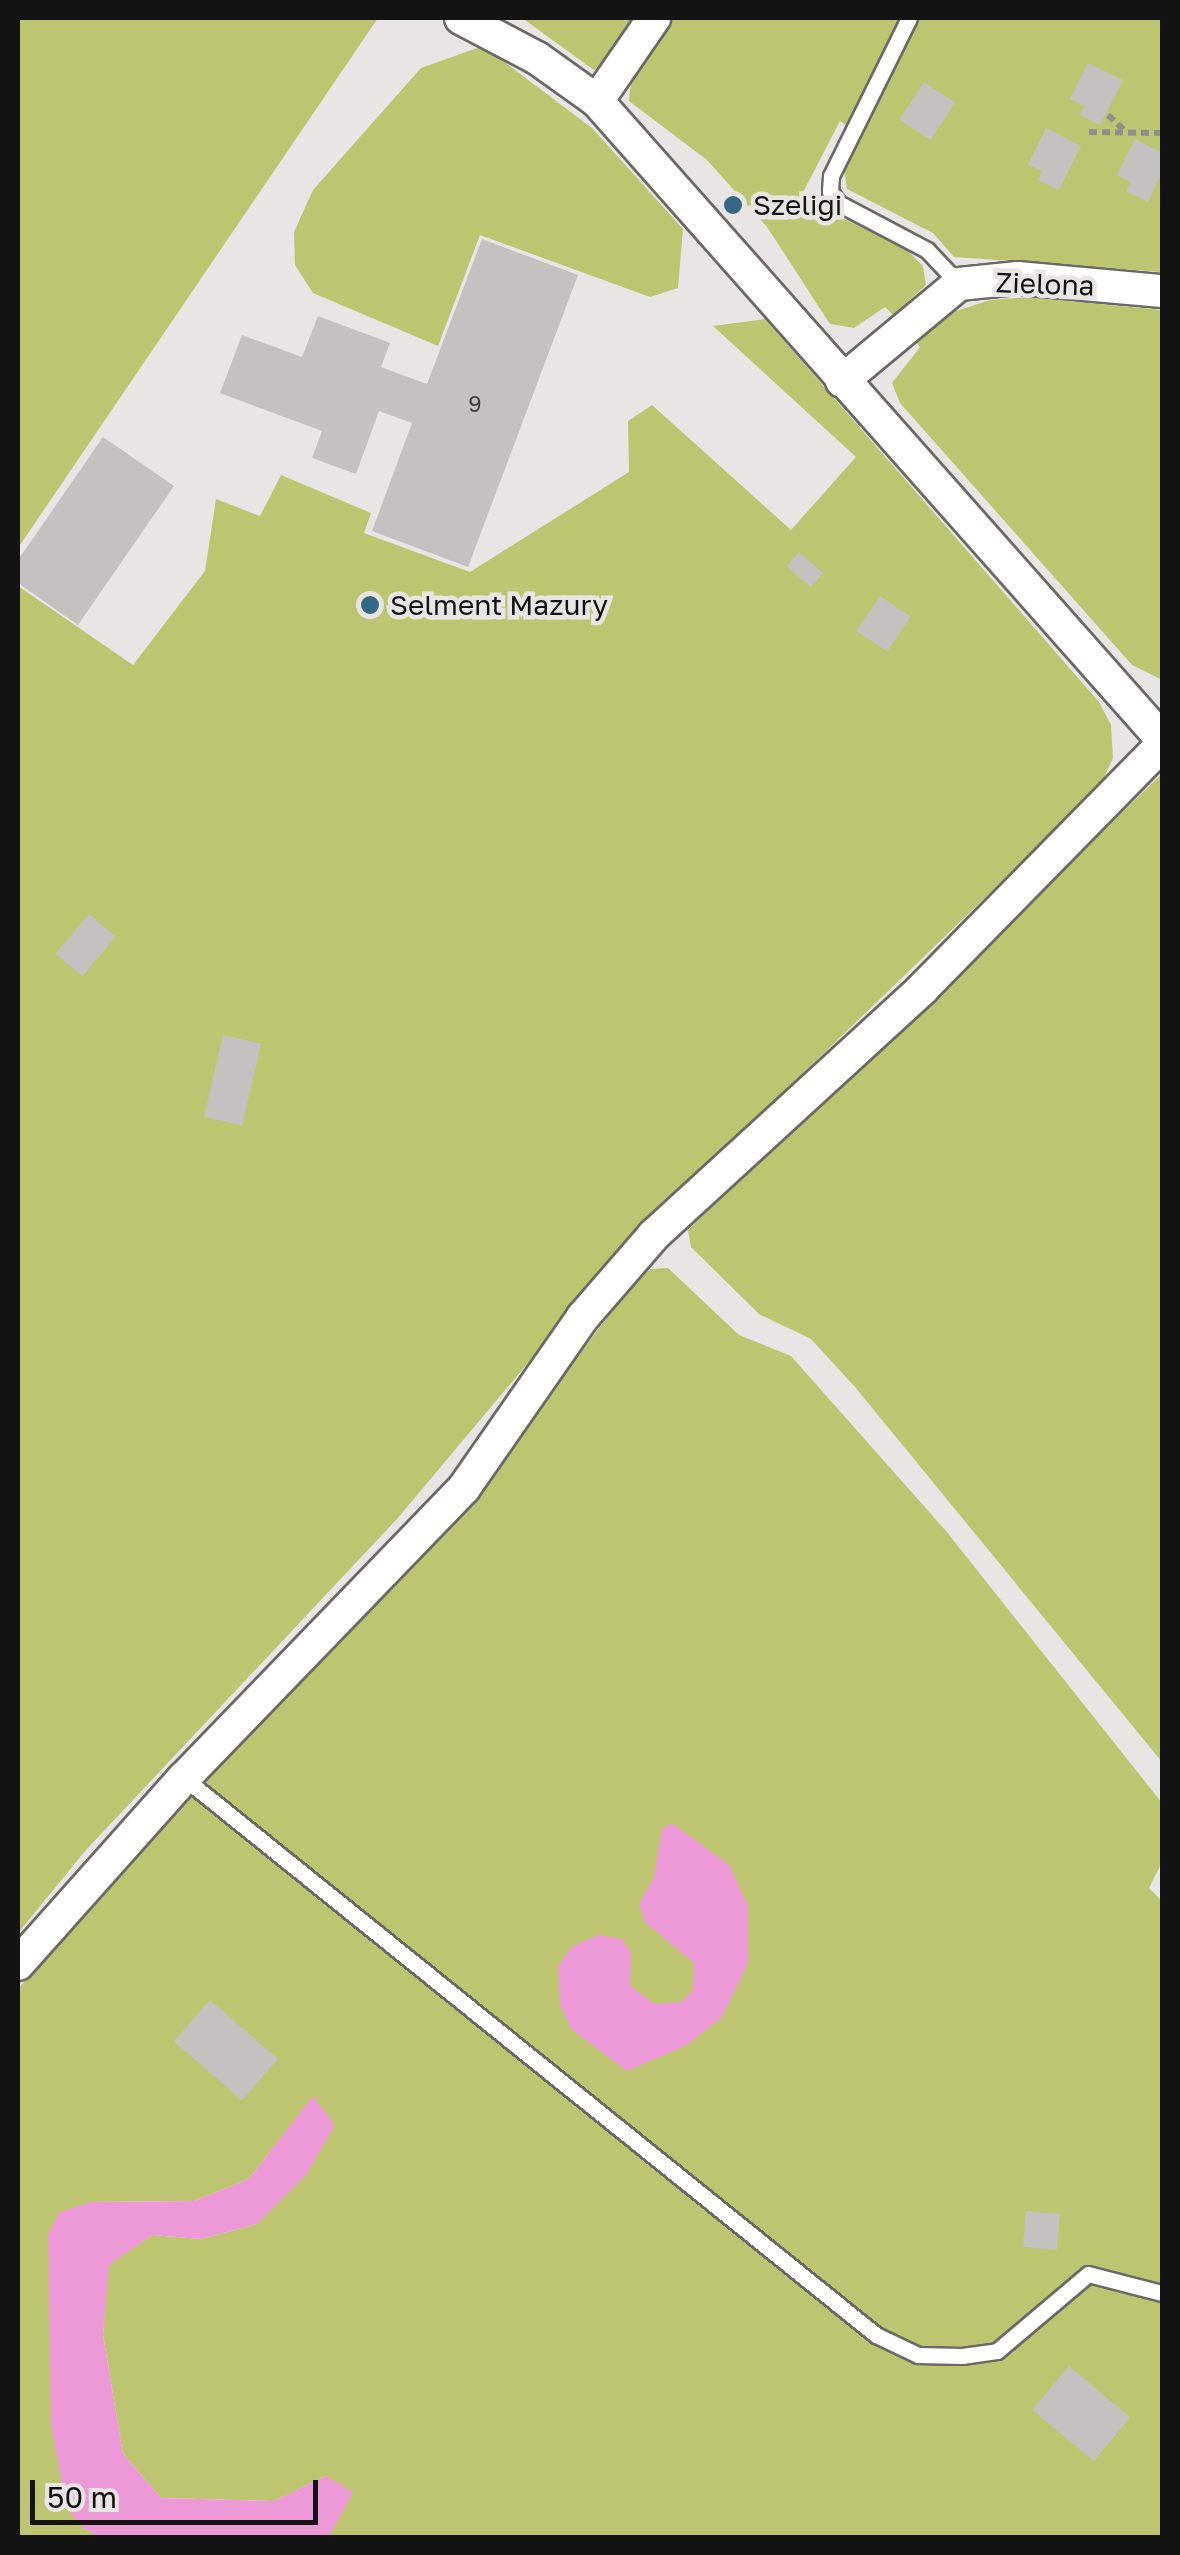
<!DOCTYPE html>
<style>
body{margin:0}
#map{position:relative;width:1180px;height:2555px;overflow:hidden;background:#e9e5e4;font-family:"Golos Text",sans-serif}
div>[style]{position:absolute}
.green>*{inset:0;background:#bec571}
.water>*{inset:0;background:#ed99d8}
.building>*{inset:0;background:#c5c1c1;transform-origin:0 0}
.path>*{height:6px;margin-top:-3px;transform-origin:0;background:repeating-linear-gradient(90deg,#918e8d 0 8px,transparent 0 13px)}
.roads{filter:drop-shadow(2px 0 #6b6866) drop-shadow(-2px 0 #6b6866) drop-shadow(0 2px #6b6866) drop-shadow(0 -2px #6b6866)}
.lane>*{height:15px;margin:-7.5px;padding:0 7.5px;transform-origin:7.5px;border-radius:7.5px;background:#fff}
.street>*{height:32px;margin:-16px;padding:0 16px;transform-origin:16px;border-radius:16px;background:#fff}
.dots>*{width:28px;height:28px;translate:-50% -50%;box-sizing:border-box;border:5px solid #e9e5e4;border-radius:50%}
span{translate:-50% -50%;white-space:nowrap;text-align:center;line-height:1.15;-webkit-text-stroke:9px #e9e5e4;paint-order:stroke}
.number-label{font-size:22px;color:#403e3e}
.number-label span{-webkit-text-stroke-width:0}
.poi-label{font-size:28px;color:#141313}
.left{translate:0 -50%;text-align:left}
.street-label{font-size:28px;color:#141313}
.frame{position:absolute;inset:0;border:20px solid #141313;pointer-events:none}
.scale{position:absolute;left:30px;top:2480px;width:288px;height:45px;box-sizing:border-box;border:5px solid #141313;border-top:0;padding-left:12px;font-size:30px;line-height:35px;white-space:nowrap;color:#141313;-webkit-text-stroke:8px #e9e5e4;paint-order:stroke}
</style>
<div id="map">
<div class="green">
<div style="clip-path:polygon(18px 18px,378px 18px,18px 548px)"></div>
<div style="clip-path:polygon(522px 18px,639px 18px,609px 62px,594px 70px)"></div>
<div style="clip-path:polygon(669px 18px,1162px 18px,1162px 272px,954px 257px,933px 233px,847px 189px,844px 169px,861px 135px,840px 121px,800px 198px,905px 248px,923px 266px,926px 285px,893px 315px,885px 307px,854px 328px,830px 324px,767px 227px,707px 160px,629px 101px,631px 82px)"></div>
<div style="clip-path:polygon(483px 46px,592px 128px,683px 229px,678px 288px,650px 297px,480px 235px,438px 346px,313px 293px,295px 265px,294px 232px,313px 190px,421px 68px)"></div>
<div style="clip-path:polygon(1028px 297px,1162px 310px,1162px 680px,1132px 665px,900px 403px,892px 383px,920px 347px,913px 337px,944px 315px,990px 300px)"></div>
<div style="clip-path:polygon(765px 319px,1099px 702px,1111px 725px,1113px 758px,1099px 788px,636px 1234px,397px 1519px,86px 1850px,18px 1933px,18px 586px,133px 665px,205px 571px,216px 499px,260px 516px,281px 475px,371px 513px,364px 533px,470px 572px,629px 472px,628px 421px,652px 405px,791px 530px,856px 457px,713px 326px)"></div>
<div style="clip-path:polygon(1162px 774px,1162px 1762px,855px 1387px,811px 1339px,759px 1314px,691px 1247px,688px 1230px)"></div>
<div style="clip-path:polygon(668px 1268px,739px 1335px,791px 1356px,946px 1531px,1162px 1803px,1162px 1862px,1149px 1888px,1162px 1901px,1162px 2537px,329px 2538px,326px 2476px,274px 2501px,161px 2498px,123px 2454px,103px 2335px,108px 2265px,152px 2235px,201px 2239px,257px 2224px,313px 2097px,249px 2179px,194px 2201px,91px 2202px,83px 2528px,102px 2537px,18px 2538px,18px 1989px,122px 1869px,444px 1533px,625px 1294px,650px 1269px)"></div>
</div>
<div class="water">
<div style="clip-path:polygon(672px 1823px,729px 1865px,748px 1906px,748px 1963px,722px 2017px,687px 2045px,627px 2071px,572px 2030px,560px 2005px,558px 1966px,573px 1946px,599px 1935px,622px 1939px,631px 1953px,630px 1986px,655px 2004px,681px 2002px,693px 1990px,694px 1963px,645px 1922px,639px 1904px,654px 1877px,662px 1829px)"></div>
<div style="clip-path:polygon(313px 2096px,335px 2125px,306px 2175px,257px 2224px,201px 2239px,152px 2235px,109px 2265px,103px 2335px,123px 2454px,161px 2498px,274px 2501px,326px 2476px,353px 2492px,329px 2537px,102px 2538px,83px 2528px,66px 2507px,51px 2424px,48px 2234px,60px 2212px,91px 2202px,194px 2201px,249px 2179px)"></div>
</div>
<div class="building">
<div style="clip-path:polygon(1088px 63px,1123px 80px,1100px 125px,1080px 115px,1084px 106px,1070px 99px)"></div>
<div style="left:924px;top:82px;width:37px;height:45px;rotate:33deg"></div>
<div style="clip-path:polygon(1046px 128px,1081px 146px,1059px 190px,1038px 180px,1042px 171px,1028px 165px)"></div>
<div style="clip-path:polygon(1135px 139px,1162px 153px,1162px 172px,1148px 202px,1126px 191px,1131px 183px,1117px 175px)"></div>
<div style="clip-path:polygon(482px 239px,578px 275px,468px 567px,372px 531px,412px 423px,379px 411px,356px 474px,312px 458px,322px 431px,220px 393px,242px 335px,302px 357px,318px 316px,390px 343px,381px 367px,427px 384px)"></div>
<div style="clip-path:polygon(103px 437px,174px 486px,78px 625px,18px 583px,18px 560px)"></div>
<div style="left:799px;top:552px;width:32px;height:19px;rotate:41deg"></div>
<div style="left:880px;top:596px;width:37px;height:42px;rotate:34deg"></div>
<div style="left:89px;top:914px;width:35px;height:52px;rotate:40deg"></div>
<div style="left:223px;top:1035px;width:39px;height:84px;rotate:13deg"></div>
<div style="left:210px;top:2000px;width:90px;height:55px;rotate:41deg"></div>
<div style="left:1026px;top:2211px;width:34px;height:36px;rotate:5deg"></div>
<div style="left:1069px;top:2366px;width:80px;height:57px;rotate:40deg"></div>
</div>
<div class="path">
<div style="left:1108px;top:115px;width:23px;rotate:43deg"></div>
<div style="left:1089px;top:132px;width:73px;rotate:0.8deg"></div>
</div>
<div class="roads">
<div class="lane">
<div style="left:909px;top:18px;width:176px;rotate:116.3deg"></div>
<div style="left:831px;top:176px;width:15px;rotate:94deg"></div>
<div style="left:830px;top:191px;width:14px;rotate:56deg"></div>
<div style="left:838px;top:203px;width:101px;rotate:27.8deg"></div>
<div style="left:927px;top:250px;width:47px;rotate:46.7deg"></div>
<div style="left:184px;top:1778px;width:888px;rotate:38.83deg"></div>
<div style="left:876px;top:2335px;width:47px;rotate:25.5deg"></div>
<div style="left:918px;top:2355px;width:44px;rotate:1.3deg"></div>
<div style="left:962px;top:2356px;width:35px;rotate:-8deg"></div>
<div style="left:997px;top:2351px;width:119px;rotate:-40.2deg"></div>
<div style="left:1088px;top:2274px;width:76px;rotate:14.4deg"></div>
</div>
<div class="street">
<div style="left:461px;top:18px;width:86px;rotate:27.8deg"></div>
<div style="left:537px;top:58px;width:74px;rotate:35.6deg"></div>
<div style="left:597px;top:101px;width:852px;rotate:48.47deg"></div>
<div style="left:597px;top:101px;width:101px;rotate:-55.5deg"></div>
<div style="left:842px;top:381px;width:152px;rotate:-39.7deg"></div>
<div style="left:959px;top:284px;width:59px;rotate:-5.8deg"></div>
<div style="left:1018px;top:278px;width:145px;rotate:5.2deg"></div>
<div style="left:18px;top:1964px;width:249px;rotate:-48.3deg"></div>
<div style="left:184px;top:1778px;width:403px;rotate:-46deg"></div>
<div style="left:464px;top:1488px;width:208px;rotate:-55.2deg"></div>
<div style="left:583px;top:1317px;width:108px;rotate:-49.1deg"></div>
<div style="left:654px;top:1235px;width:364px;rotate:-42.5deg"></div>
<div style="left:922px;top:989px;width:342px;rotate:-45.5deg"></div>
</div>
</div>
<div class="dots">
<div style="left:733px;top:205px;background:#346884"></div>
<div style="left:370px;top:605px;background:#346884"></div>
</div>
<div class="number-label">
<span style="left:475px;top:404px">9</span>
</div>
<div class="poi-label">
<span class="left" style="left:753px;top:205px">Szeligi</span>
<span class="left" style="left:390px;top:605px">Selment Mazury</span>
</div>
<div class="street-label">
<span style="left:1045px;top:284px;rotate:2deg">Zielona</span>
</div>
<div class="frame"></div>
<div class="scale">50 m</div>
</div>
